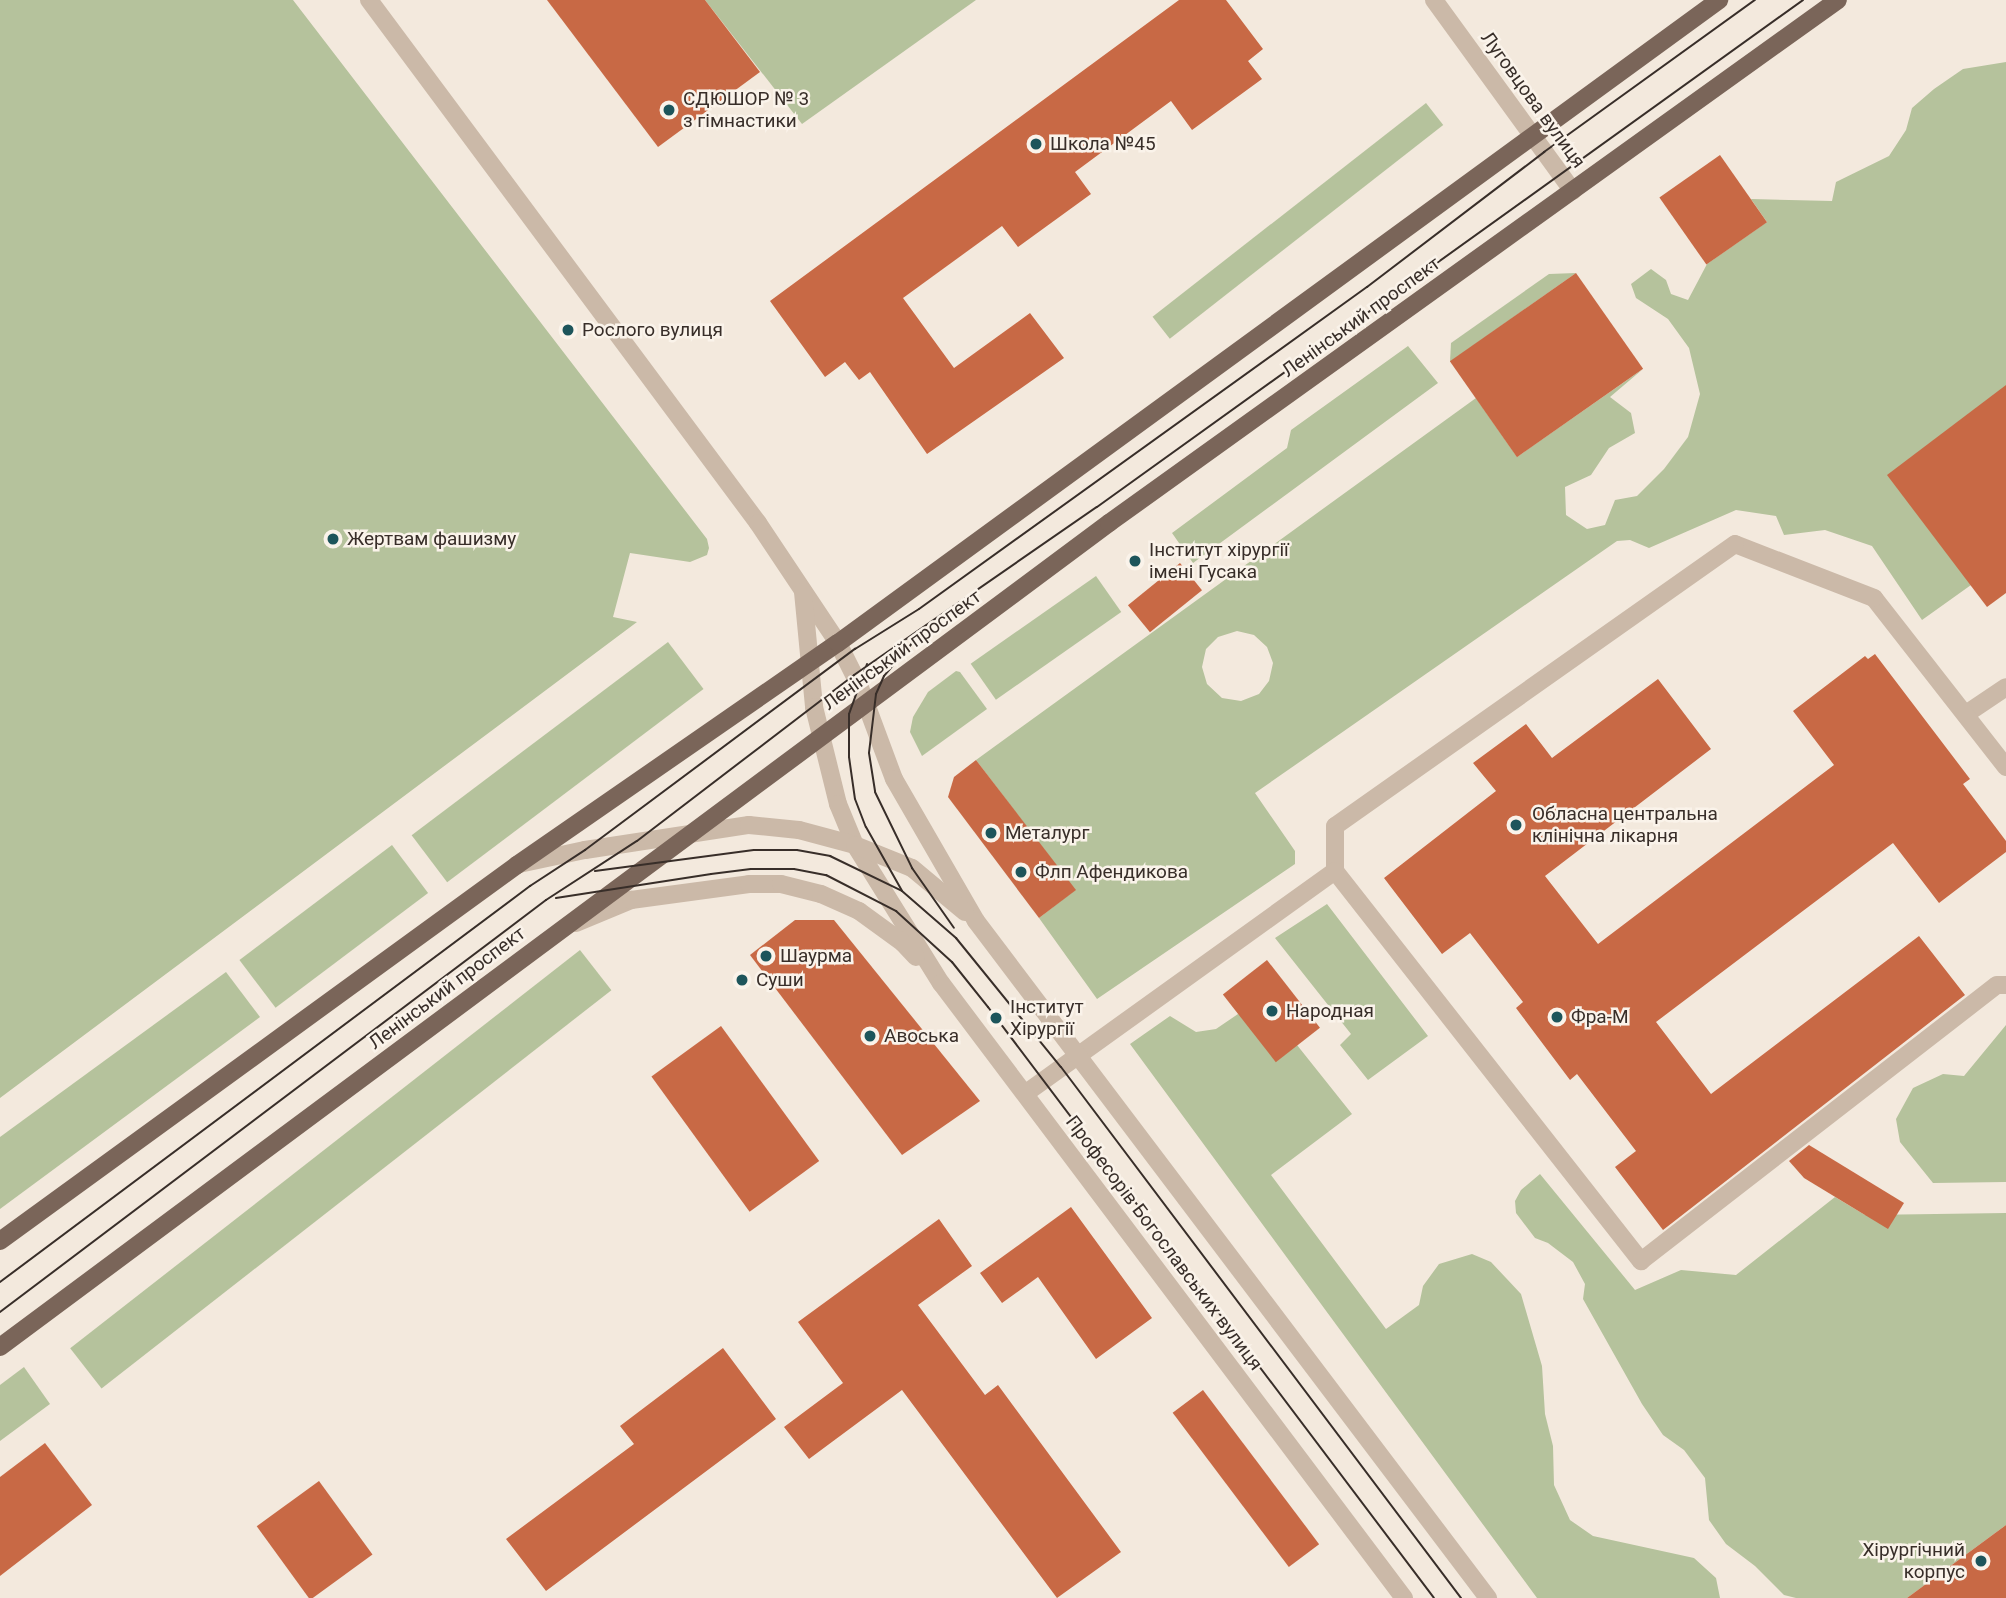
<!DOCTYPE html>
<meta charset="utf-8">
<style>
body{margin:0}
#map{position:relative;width:2006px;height:1598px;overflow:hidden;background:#f3e9dd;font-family:Roboto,sans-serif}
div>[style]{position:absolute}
.green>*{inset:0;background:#b5c29c;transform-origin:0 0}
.building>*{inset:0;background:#c86945;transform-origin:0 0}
.service>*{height:18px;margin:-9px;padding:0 9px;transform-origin:9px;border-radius:9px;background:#cbb9a8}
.minor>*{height:18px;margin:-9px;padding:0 9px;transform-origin:9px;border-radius:9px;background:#cbb9a8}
.tertiary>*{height:18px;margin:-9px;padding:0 9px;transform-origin:9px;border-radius:9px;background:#cbb9a8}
.primary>*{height:18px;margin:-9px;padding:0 9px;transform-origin:9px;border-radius:9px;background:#7a6559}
.tram>*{height:2px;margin:-1px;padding:0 1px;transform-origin:1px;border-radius:1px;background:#382e29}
.dots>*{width:19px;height:19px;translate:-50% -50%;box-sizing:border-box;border:4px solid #faf3ea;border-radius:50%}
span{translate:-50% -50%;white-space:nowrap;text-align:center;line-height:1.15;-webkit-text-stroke:5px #faf3ea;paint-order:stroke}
.poi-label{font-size:19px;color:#382e29}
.left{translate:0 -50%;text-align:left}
.right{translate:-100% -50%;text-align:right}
.street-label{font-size:19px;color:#382e29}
</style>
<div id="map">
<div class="green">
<div style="clip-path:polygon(0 0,293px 0,707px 539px,709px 548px,707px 555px,690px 562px,630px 553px,613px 617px,637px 622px,0 1098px)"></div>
<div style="clip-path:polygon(705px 0,976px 0,802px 124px)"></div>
<div style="clip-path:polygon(evenodd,2006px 62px,2006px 385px,1971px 585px,1922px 620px,1872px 546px,1825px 530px,1784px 535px,1776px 516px,1736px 510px,1649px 548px,1630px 540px,1617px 541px,1255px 793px,1295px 851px,1295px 864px,1097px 999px,1039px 918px,1075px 890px,976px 760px,1476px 398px,1517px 457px,1643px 369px,1610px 397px,1631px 413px,1635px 433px,1609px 448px,1591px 475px,1565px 487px,1566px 515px,1587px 529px,1605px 525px,1615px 500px,1637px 496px,1664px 469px,1688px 437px,1700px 394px,1689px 348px,1668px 319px,1636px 298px,1631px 284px,1651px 269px,1666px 280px,1671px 294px,1688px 300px,1707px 264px,1767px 222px,1751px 199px,1832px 201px,1836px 182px,1889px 156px,1906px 130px,1912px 108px,1934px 89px,1963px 69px,2006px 62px,1237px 631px,1254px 635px,1267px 647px,1273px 663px,1269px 681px,1259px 694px,1241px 701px,1222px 698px,1207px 684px,1202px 667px,1206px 649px,1218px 637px,1237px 631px)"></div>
<div style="left:1426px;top:103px;width:28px;height:347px;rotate:52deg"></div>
<div style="clip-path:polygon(1576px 273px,1450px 362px,1451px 343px,1549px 274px)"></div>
<div style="clip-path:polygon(1408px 346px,1438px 383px,1193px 563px,1172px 533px,1287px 448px,1291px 430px)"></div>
<div style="left:1096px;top:576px;width:44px;height:153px;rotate:55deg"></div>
<div style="left:668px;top:642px;width:59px;height:321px;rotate:53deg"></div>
<div style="clip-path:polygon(956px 671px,960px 672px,987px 709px,922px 756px,910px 732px,913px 717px,928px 692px)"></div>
<div style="left:392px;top:845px;width:60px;height:191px;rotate:53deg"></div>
<div style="clip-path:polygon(1327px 904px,1428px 1036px,1368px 1080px,1340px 1045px,1351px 1034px,1275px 938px)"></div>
<div style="left:580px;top:950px;width:51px;height:647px;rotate:52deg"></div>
<div style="clip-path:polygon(226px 972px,260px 1017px,0 1209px,0 1137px)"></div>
<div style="clip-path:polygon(1238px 1014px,1297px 1045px,1352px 1114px,1271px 1175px,1386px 1329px,1419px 1305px,1423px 1286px,1439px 1264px,1472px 1254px,1491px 1262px,1521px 1294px,1542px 1366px,1545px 1414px,1553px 1446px,1554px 1485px,1570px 1520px,1593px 1536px,1694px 1558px,1716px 1578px,1720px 1598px,1537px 1598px,1130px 1044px,1170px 1016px,1196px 1032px,1216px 1029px)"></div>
<div style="clip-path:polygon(2006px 1025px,2006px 1182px,1933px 1183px,1900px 1142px,1896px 1119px,1913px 1088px,1943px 1074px,1964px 1076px)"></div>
<div style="clip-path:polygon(1540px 1174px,1635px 1290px,1681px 1270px,1736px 1275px,1835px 1197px,1865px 1215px,2006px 1213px,2006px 1525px,1907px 1598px,1796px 1598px,1784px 1595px,1755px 1566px,1726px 1544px,1709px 1520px,1705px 1478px,1684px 1450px,1663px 1435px,1642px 1404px,1583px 1299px,1585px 1284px,1573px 1262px,1548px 1243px,1535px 1238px,1516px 1213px,1515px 1201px,1521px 1190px)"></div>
<div style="clip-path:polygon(24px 1367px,50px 1404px,0 1441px,0 1385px)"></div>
</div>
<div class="building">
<div style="clip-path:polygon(547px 0,705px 0,760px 72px,658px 147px)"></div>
<div style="clip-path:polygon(1179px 0,1226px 0,1263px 49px,1248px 61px,1262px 79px,1192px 130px,1171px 101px,1075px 172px,1091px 194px,1018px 247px,1002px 226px,903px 298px,954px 368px,1030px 313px,1064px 358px,927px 454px,870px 372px,859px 380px,845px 362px,825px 377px,770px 301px)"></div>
<div style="left:1720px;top:155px;width:82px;height:74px;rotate:55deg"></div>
<div style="left:1576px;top:273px;width:117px;height:154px;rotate:55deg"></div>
<div style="clip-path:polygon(2006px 385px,2006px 593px,1987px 607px,1887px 475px)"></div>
<div style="left:1180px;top:563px;width:35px;height:67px;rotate:51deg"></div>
<div style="clip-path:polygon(1875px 654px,1970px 779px,1963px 784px,2006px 841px,2006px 852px,1939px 903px,1893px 843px,1656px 1022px,1711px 1094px,1919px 936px,1965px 995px,1663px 1230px,1615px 1167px,1636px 1151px,1577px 1074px,1570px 1080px,1516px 1008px,1523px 1002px,1470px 933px,1442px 954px,1384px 878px,1496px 791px,1473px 763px,1526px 724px,1552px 758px,1658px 679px,1711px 749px,1545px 876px,1598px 944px,1834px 765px,1793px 711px,1865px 656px,1868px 659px)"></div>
<div style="clip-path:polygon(976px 760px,1076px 890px,1039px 918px,948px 797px,954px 777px)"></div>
<div style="clip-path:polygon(795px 920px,834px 920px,980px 1101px,902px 1155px,750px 955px)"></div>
<div style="left:1267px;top:960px;width:86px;height:56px;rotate:52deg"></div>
<div style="left:721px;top:1026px;width:167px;height:86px;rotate:54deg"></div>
<div style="clip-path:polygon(1809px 1145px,1904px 1203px,1888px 1229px,1804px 1178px,1789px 1161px)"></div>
<div style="clip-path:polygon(1071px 1207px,1152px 1318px,1096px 1359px,1038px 1277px,1002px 1303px,980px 1273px)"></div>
<div style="clip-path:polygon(939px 1219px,972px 1266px,918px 1305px,985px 1395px,998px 1385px,1121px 1552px,1057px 1598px,902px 1390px,809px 1459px,784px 1427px,843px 1383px,798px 1322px)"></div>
<div style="clip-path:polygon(723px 1348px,776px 1419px,546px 1591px,506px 1539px,634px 1444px,620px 1426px)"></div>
<div style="left:1203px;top:1390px;width:193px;height:38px;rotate:53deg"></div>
<div style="clip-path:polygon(45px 1443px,92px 1505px,0 1576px,0 1477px)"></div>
<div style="left:319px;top:1481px;width:91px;height:77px;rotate:54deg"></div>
<div style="clip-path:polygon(2006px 1525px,2006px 1598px,1907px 1598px)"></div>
</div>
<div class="service">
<div style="left:1966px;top:714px;width:48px;rotate:-34deg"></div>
<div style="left:2006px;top:767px;width:214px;rotate:-128deg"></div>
<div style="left:1874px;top:598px;width:149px;rotate:-158.8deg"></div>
<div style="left:1735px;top:544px;width:489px;rotate:144.8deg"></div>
<div style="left:1335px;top:826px;width:45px;rotate:90deg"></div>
<div style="left:1335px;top:871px;width:496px;rotate:51.9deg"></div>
<div style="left:1641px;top:1261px;width:450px;rotate:-37.8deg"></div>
<div style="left:1997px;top:985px;width:9px"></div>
<div style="left:1026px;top:1093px;width:380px;rotate:-35.7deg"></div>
</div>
<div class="minor">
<div style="left:1434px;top:0;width:236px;rotate:54deg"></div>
</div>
<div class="tertiary">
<div style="left:369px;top:0;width:652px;rotate:53.36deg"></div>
<div style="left:758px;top:523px;width:144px;rotate:56.3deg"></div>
<div style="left:838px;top:643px;width:47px;rotate:63.4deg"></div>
<div style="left:859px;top:685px;width:100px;rotate:69.6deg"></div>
<div style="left:894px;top:779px;width:164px;rotate:60deg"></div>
<div style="left:976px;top:921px;width:849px;rotate:52.9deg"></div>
<div style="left:803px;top:592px;width:116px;rotate:84.5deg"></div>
<div style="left:814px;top:707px;width:100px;rotate:76.1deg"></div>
<div style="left:838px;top:804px;width:44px;rotate:67.5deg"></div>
<div style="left:855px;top:845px;width:163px;rotate:58.1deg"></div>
<div style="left:941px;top:983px;width:770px;rotate:53.03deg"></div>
<div style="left:519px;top:864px;width:67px;rotate:-12deg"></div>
<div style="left:585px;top:850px;width:166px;rotate:-8.7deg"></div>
<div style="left:749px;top:825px;width:50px;rotate:5.7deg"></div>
<div style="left:799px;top:830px;width:58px;rotate:15deg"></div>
<div style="left:855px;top:845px;width:61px;rotate:22deg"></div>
<div style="left:912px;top:868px;width:69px;rotate:39.7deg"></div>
<div style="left:576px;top:923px;width:60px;rotate:-22.7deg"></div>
<div style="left:631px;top:900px;width:119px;rotate:-7.7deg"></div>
<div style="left:749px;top:884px;width:32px"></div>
<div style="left:781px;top:884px;width:41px;rotate:14deg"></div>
<div style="left:821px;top:894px;width:42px;rotate:24.1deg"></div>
<div style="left:859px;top:911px;width:54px;rotate:36deg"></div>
<div style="left:903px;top:943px;width:19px;rotate:47deg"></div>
</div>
<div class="primary">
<div style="left:0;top:1241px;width:639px;rotate:-36.03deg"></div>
<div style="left:517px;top:865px;width:390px;rotate:-34.7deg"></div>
<div style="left:838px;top:643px;width:1091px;rotate:-36.12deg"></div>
<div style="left:0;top:1347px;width:1382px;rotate:-36.61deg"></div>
<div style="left:1109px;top:523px;width:897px;rotate:-35.66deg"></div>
</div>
<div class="tram">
<div style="left:914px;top:641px;width:46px;rotate:130.6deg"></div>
<div style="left:884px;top:676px;width:20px;rotate:114deg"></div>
<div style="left:876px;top:694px;width:59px;rotate:96.8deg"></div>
<div style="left:869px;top:753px;width:39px;rotate:81deg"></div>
<div style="left:875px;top:792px;width:85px;rotate:64deg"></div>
<div style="left:912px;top:868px;width:73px;rotate:55deg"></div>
<div style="left:867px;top:664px;width:53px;rotate:109.8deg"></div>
<div style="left:849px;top:714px;width:43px;rotate:90deg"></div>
<div style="left:849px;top:757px;width:42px;rotate:81.9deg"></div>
<div style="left:855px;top:799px;width:30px;rotate:69deg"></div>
<div style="left:866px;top:827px;width:73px;rotate:60.6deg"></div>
<div style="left:595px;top:871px;width:160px;rotate:-7.5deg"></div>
<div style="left:754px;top:850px;width:43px"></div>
<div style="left:797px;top:850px;width:34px;rotate:10deg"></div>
<div style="left:830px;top:856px;width:80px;rotate:25.9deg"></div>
<div style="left:902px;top:891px;width:72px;rotate:41deg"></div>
<div style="left:956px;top:938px;width:166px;rotate:50.9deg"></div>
<div style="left:1061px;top:1067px;width:665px;rotate:53.01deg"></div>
<div style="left:556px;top:898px;width:157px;rotate:-8.8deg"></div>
<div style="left:711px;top:874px;width:40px;rotate:-7.1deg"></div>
<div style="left:751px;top:869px;width:43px"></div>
<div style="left:794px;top:869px;width:33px;rotate:11deg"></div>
<div style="left:826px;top:875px;width:79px;rotate:27.2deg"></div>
<div style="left:896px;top:911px;width:76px;rotate:42.3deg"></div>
<div style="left:952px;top:962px;width:58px;rotate:51.3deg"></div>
<div style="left:988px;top:1007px;width:740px;rotate:52.96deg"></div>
<div style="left:0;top:1282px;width:662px;rotate:-36.77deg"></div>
<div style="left:530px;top:886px;width:66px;rotate:-33.2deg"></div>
<div style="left:585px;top:850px;width:337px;rotate:-36.7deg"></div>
<div style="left:855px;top:649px;width:75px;rotate:-32deg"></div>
<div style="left:919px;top:609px;width:552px;rotate:-35.71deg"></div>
<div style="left:1367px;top:287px;width:223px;rotate:-37.3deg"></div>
<div style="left:1544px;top:152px;width:260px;rotate:-35.8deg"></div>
<div style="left:0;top:1312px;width:684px;rotate:-37.04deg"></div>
<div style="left:546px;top:900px;width:108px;rotate:-33deg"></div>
<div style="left:637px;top:841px;width:273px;rotate:-37.4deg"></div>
<div style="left:854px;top:675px;width:295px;rotate:-34.7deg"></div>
<div style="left:1097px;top:507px;width:869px;rotate:-35.68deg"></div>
</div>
<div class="dots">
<div style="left:669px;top:110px;background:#1d555b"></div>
<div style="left:1036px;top:144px;background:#1d555b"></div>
<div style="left:568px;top:330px;background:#1d555b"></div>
<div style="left:333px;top:539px;background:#1d555b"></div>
<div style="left:1135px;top:561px;background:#1d555b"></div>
<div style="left:1516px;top:825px;background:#1d555b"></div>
<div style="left:991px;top:833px;background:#1d555b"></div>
<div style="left:1021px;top:872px;background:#1d555b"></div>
<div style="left:766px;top:956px;background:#1d555b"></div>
<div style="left:742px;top:980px;background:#1d555b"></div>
<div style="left:1272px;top:1011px;background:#1d555b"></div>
<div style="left:1557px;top:1017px;background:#1d555b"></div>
<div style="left:996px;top:1018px;background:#1d555b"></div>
<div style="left:870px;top:1036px;background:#1d555b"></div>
<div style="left:1981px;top:1561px;background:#1d555b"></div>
</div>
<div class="poi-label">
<span class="left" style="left:683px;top:110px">СДЮШОР № 3<br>з гімнастики</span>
<span class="left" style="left:1050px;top:144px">Школа №45</span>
<span class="left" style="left:582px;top:330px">Рослого вулиця</span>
<span class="left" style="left:347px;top:539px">Жертвам фашизму</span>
<span class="left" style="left:1149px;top:561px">Інститут хірургії<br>імені Гусака</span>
<span class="left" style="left:1532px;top:825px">Обласна центральна<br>клінічна лікарня</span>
<span class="left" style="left:1005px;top:833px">Металург</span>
<span class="left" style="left:1035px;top:872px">Флп Афендикова</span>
<span class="left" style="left:780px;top:956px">Шаурма</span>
<span class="left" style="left:756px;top:980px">Суши</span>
<span class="left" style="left:1010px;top:1018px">Інститут<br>Хірургії</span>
<span class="left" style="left:1286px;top:1011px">Народная</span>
<span class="left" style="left:1571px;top:1017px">Фра-М</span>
<span class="left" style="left:884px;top:1036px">Авоська</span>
<span class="right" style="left:1965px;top:1561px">Хірургічний<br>корпус</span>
</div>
<div class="street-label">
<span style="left:1533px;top:100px;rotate:54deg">Луговцова вулиця</span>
<span style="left:1361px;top:317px;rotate:-36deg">Ленінський проспект</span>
<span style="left:902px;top:650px;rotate:-36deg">Ленінський проспект</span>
<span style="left:447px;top:988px;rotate:-37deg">Ленінський проспект</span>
<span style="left:1164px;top:1243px;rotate:53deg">Професорів Богославських вулиця</span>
</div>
</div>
